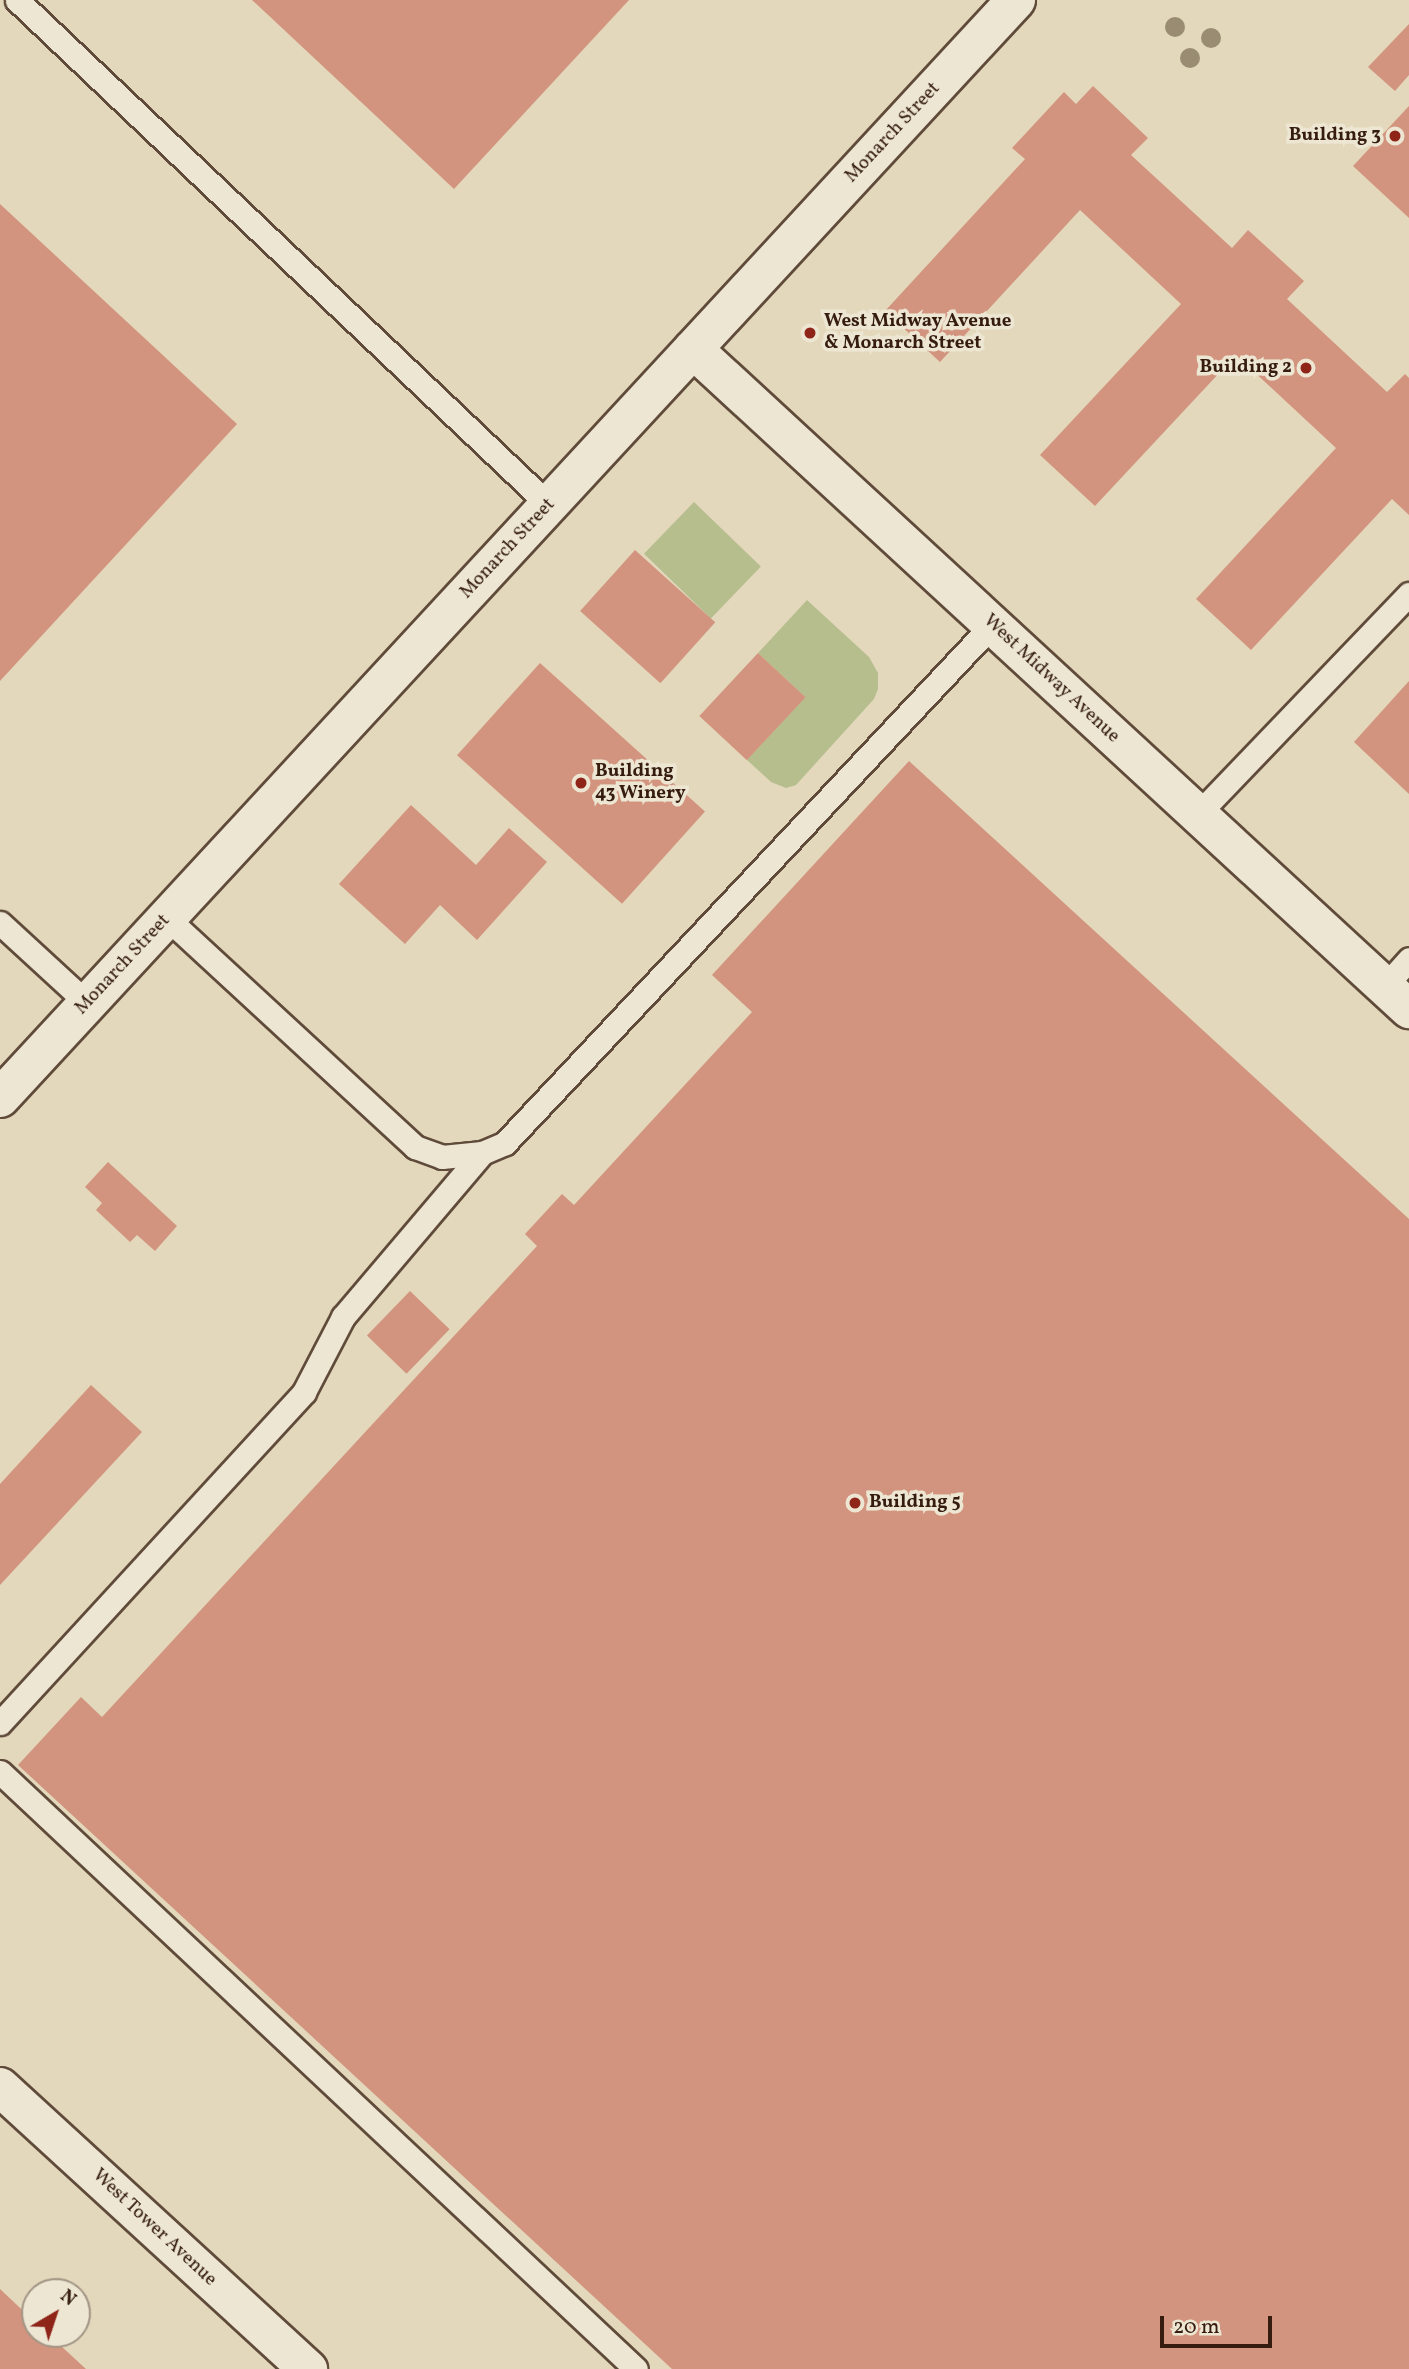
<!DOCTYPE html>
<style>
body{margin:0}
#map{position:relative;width:1409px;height:2369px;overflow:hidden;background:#e3d8bc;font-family:Vollkorn,serif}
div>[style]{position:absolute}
.green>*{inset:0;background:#b7be8e;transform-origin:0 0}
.building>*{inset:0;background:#d2947e;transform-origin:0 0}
.roads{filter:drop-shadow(2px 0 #604b3a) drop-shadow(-2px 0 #604b3a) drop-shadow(0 2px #604b3a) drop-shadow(0 -2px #604b3a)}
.service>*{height:23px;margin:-11.5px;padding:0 11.5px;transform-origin:11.5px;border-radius:11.5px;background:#ede6d3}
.minor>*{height:38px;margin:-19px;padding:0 19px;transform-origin:19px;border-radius:19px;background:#ede6d3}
.trees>*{width:20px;height:20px;margin:-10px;border-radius:50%;background:#998c72}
.dots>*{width:19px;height:19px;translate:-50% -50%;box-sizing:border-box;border:4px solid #ede6d3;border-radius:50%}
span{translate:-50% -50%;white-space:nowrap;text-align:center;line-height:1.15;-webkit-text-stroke:7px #ede6d3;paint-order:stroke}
.street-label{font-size:19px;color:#351c0f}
.poi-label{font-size:19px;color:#351c0f;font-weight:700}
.right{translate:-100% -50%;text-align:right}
.left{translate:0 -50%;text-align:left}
.north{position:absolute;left:21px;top:2278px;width:70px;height:70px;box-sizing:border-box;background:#ede6d3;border:2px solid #a39585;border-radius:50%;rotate:39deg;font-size:19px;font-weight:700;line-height:28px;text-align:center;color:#351c0f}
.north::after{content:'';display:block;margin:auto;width:24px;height:32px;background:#8f2418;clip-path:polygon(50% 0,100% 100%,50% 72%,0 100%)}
.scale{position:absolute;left:1160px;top:2316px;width:112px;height:32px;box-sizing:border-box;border:4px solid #351c0f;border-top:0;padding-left:9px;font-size:21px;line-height:24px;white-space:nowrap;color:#351c0f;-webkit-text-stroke:5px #ede6d3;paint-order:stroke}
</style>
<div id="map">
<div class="green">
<div style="left:694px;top:502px;width:93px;height:72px;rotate:44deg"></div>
<div style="clip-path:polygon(807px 600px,869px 657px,878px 673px,878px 689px,874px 699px,796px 785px,786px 788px,771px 782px,747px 760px,805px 697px,758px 653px)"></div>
</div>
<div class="building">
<div style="clip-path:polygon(252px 0,629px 0,454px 189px)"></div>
<div style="clip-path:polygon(1409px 24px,1409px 75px,1395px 91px,1368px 67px)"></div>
<div style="clip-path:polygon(1093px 86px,1148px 138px,1131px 155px,1232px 248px,1248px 230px,1270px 250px,1304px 281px,1287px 299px,1387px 392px,1405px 374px,1409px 378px,1409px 515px,1392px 499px,1251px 650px,1196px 599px,1336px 448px,1236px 355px,1095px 506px,1040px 455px,1181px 304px,1080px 210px,940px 362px,885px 311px,1025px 159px,1012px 148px,1064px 92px,1076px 104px)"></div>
<div style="clip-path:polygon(1409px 106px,1409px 218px,1353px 166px)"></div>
<div style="clip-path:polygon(0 204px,237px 424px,0 681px)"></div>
<div style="left:635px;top:550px;width:108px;height:82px;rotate:42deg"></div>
<div style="left:758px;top:653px;width:65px;height:86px;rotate:43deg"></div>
<div style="left:540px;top:663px;width:222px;height:124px;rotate:42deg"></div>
<div style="clip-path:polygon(1409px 681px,1409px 794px,1354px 742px)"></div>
<div style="clip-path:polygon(909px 761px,1409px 1219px,1409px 2369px,672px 2369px,18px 1765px,81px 1697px,102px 1717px,537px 1246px,525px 1234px,562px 1194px,574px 1205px,752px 1012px,712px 975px)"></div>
<div style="clip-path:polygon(411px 805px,476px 865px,509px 828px,547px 862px,477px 940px,440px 905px,405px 944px,339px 884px)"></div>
<div style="clip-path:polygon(108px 1162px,177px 1226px,155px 1251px,137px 1235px,130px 1242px,96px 1210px,102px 1203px,85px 1187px)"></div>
<div style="left:410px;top:1291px;width:55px;height:62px;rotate:44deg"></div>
<div style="clip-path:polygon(91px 1385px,142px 1432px,0 1585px,0 1484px)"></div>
<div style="clip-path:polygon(0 2289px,35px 2322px,35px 2334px,48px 2334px,86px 2369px,0 2369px)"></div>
</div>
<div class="roads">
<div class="service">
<div style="left:17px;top:0;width:734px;rotate:43.51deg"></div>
<div style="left:1198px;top:814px;width:305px;rotate:-46.2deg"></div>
<div style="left:167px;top:918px;width:338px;rotate:42.7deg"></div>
<div style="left:415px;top:1147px;width:29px;rotate:20deg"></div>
<div style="left:442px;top:1157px;width:40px;rotate:-5.7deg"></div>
<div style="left:482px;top:1153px;width:25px;rotate:-23deg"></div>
<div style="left:505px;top:1143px;width:711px;rotate:-46.77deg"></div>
<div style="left:0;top:923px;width:118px;rotate:42.6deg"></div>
<div style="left:1385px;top:986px;width:36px;rotate:-48deg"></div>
<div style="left:0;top:1723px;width:449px;rotate:-47.4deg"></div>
<div style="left:304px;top:1392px;width:85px;rotate:-62.5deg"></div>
<div style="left:343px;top:1317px;width:215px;rotate:-49.7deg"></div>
<div style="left:0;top:1772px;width:872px;rotate:43.19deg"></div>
</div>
<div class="minor">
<div style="left:693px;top:349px;width:974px;rotate:42.67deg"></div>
<div style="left:0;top:1098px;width:1496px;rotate:-47.22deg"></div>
<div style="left:0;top:2087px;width:418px;rotate:42.5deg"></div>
</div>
</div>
<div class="trees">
<div style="left:1175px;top:27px"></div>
<div style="left:1211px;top:38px"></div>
<div style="left:1190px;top:58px"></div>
</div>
<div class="dots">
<div style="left:1395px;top:136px;background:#8f2418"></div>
<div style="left:810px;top:333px;background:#8f2418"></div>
<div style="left:1306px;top:368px;background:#8f2418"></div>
<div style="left:581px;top:783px;background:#8f2418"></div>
<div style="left:855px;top:1503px;background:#8f2418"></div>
</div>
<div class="street-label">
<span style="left:893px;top:133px;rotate:-47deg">Monarch Street</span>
<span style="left:508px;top:549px;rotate:-47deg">Monarch Street</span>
<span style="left:1051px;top:679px;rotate:43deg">West Midway Avenue</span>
<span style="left:123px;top:965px;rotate:-47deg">Monarch Street</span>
<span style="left:154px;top:2228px;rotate:43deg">West Tower Avenue</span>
</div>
<div class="poi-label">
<span class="right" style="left:1381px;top:136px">Building 3</span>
<span class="left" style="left:824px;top:333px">West Midway Avenue<br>&amp; Monarch Street</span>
<span class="right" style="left:1292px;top:368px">Building 2</span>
<span class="left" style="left:595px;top:783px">Building<br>43 Winery</span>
<span class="left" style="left:869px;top:1503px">Building 5</span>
</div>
<div class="north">N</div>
<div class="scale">20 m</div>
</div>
